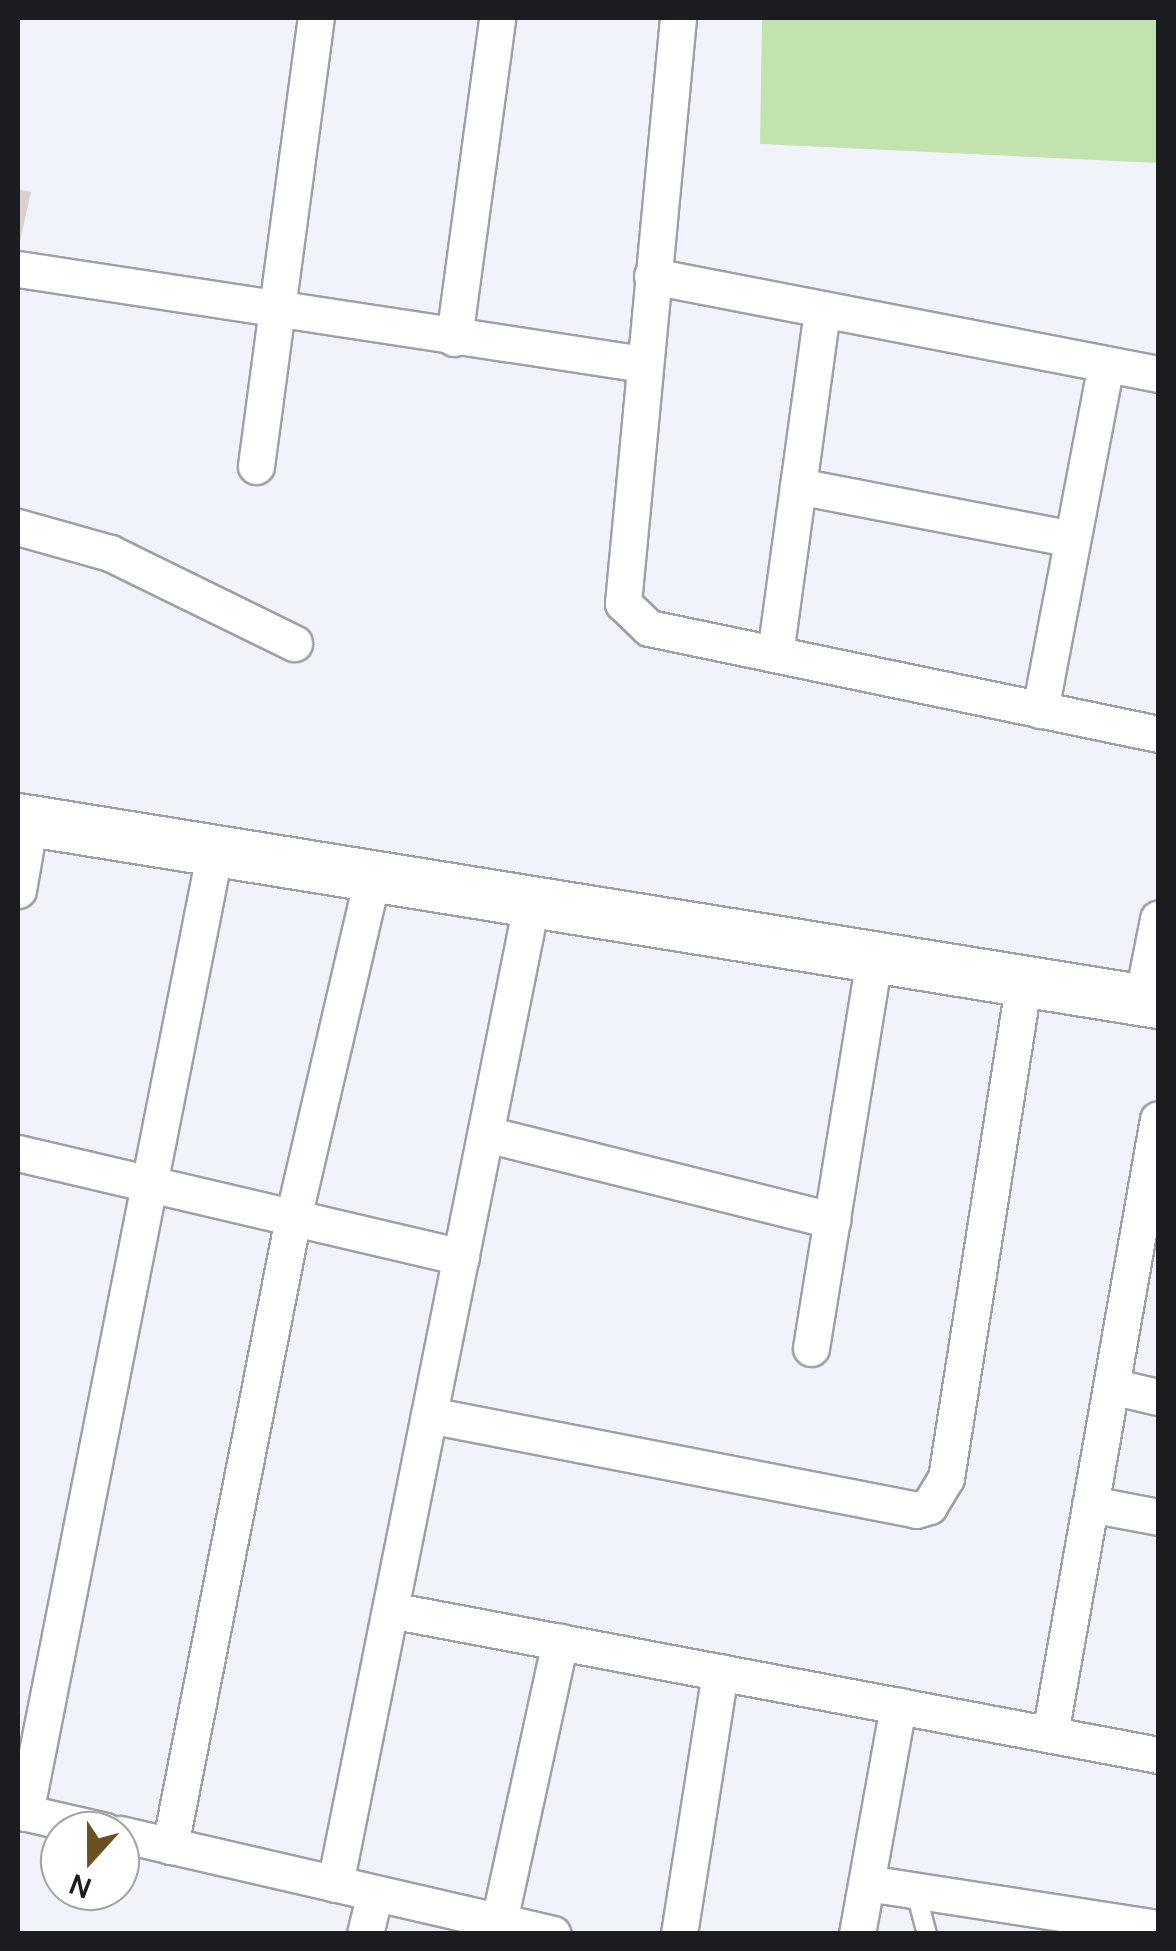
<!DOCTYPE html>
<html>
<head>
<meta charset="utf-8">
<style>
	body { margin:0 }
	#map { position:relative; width:1176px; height:1951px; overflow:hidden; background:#f1f3fb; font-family:Manrope,sans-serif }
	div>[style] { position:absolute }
	.green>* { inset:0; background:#c2e3ae }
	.building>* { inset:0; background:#dbd2cf }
	.roads { filter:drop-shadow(2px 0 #9ea0a7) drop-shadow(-2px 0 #9ea0a7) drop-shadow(0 2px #9ea0a7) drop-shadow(0 -2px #9ea0a7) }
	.lane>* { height:18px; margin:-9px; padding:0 9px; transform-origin:9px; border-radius:9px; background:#fff }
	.street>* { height:35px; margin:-17.5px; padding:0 17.5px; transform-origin:17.5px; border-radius:17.5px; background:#fff }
	.secondary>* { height:50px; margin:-25px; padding:0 25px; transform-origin:25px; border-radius:25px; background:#fff }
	span { translate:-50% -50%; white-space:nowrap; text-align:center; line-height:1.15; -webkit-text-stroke:10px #fff; paint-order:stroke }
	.frame { position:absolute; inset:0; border:20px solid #1b1c1f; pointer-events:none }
	.north { position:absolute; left:40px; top:1811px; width:100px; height:100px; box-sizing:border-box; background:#fff; border:2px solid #a4a4a5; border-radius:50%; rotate:201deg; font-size:28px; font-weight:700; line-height:40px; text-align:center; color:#1b1c1f }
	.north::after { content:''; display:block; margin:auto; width:35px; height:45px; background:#6b5022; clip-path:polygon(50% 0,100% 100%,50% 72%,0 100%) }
</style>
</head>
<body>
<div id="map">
	<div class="green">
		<div style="clip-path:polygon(762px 18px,1158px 18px,1158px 163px,760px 144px)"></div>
	</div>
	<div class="building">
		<div style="clip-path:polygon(18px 189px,31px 192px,19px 246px,18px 246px)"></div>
	</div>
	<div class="roads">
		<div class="lane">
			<div style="left:916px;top:1893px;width:42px;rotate:75deg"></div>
		</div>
		<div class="street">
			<div style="left:678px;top:18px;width:588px;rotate:95.37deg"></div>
			<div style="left:623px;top:603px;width:36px;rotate:44deg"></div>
			<div style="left:649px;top:628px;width:520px;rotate:11.76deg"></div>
			<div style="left:18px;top:269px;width:632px;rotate:8.64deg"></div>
			<div style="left:652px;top:276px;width:515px;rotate:10.96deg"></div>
			<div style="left:454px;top:338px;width:323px;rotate:-82.3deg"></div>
			<div style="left:256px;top:466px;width:452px;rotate:-82.4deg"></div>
			<div style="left:798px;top:486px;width:279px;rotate:10.9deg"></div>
			<div style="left:18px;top:527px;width:96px;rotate:15.8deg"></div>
			<div style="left:110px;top:553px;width:205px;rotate:26.1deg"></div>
			<div style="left:775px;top:654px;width:348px;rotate:-82.2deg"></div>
			<div style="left:1040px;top:710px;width:352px;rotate:-79.2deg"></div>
			<div style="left:18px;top:890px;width:70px;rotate:-80.1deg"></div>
			<div style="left:1142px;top:1000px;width:83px;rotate:-78.8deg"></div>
			<div style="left:486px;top:1134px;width:357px;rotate:14deg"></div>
			<div style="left:18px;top:1153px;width:455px;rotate:13.2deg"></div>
			<div style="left:811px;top:1348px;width:398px;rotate:-80.8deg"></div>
			<div style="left:1111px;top:1386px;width:48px;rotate:13.2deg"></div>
			<div style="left:429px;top:1415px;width:496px;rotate:11deg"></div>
			<div style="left:916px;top:1510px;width:14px;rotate:-17deg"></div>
			<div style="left:929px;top:1506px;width:33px;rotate:-59deg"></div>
			<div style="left:946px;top:1478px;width:504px;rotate:-81.1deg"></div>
			<div style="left:1090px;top:1504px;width:69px;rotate:10.8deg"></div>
			<div style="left:390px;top:1610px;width:782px;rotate:10.69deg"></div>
			<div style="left:1050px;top:1734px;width:624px;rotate:-80.04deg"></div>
			<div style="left:18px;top:1811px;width:89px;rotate:12.9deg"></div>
			<div style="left:25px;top:1813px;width:982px;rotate:-78.84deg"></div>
			<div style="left:120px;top:1834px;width:444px;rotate:13deg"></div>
			<div style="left:170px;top:1846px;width:640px;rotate:-78.92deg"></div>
			<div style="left:293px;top:1218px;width:352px;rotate:-76.9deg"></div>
			<div style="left:867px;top:1883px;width:294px;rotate:8.8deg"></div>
			<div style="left:335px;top:1884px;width:1004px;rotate:-78.68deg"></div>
			<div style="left:499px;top:1921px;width:286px;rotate:-77.7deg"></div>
			<div style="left:365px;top:1934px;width:42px;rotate:-76.3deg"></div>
			<div style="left:679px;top:1934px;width:265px;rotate:-81.1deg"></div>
			<div style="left:857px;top:1934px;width:232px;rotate:-79.8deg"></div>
		</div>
		<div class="secondary">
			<div style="left:18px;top:819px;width:1155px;rotate:9.17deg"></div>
		</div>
	</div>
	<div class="frame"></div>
	<div class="north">N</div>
</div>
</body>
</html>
